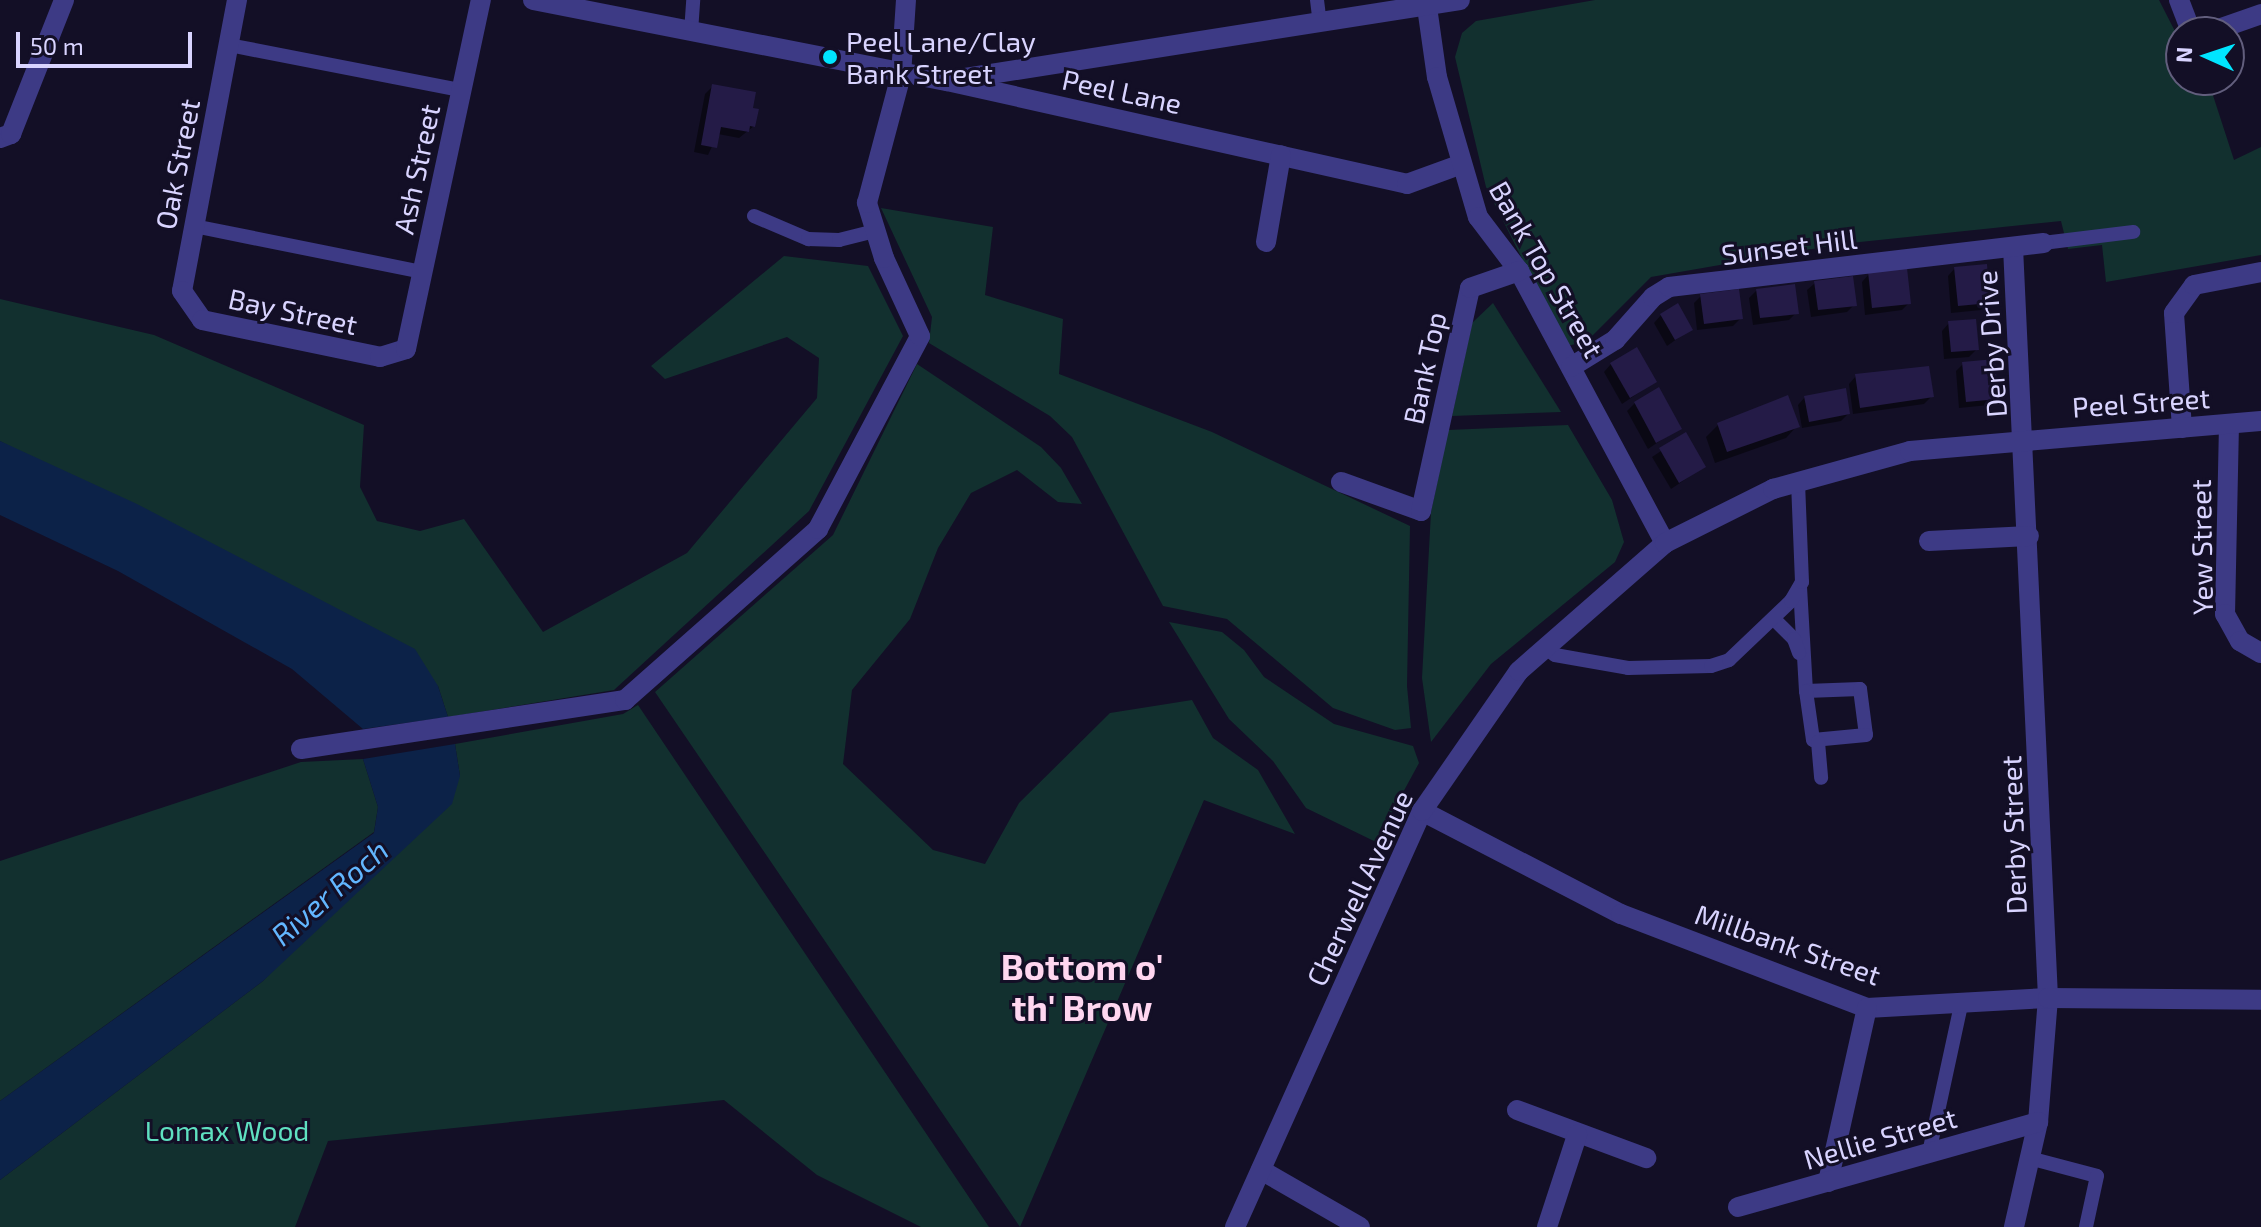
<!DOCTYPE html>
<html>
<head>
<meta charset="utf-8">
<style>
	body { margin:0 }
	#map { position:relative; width:2261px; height:1227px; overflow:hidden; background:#130f26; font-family:"Exo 2",sans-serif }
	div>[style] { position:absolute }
	.green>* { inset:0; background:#12302f }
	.water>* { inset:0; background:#0c2248 }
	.shadow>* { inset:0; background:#0007 }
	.building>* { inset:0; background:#241b47 }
	.lane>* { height:14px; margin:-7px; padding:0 7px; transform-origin:7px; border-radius:7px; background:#3d3a85 }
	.street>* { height:20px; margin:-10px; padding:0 10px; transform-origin:10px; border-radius:10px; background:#3d3a85 }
	.dots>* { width:22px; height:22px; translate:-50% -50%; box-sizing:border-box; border:4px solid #130f26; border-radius:50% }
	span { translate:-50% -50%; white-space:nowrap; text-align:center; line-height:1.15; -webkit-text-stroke:6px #130f26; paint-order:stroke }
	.poi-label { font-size:28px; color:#d9d4ff }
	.left { translate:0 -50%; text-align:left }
	.street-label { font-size:28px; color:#d9d4ff }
	.park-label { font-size:28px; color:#5fe0c0 }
	.water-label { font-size:30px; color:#62b6ff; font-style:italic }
	.district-label { font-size:36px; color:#ffd6f0; font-weight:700 }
	.north { position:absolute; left:2165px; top:16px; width:80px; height:80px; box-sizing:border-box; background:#130f26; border:2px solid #625e7d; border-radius:50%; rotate:273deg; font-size:22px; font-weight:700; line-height:32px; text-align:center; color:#d9d4ff }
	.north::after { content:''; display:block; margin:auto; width:28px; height:36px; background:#00e5ff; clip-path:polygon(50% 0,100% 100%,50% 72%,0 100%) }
	.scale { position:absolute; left:16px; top:32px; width:176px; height:36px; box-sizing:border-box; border:4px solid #d9d4ff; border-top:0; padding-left:10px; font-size:24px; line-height:28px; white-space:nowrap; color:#d9d4ff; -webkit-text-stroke:6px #130f26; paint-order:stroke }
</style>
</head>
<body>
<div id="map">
	<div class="green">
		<div style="clip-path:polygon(1595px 0,2159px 0,2181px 43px,2181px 80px,2208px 80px,2234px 160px,2261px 147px,2261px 255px,2106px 282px,2102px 245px,2068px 249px,2061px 221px,1841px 244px,1651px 277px,1586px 342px,1566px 346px,1486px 187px,1455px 57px,1462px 33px,1476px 21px)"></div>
		<div style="clip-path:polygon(881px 208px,993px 227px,985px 295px,1063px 319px,1059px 374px,1212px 432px,1410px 526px,1407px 686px,1411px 728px,1395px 730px,1333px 708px,1227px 619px,1163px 606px,1072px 437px,1050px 416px,929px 343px,932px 317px)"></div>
		<div style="clip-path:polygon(784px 256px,868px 266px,903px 336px,809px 511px,614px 690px,448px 717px,438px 686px,0 441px,0 299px,154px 335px,364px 425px,360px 487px,377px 521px,420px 531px,464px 519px,543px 632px,687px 553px,817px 398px,819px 358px,787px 337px,665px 379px,651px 366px)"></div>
		<div style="clip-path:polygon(1493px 303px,1561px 412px,1452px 416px,1472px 323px)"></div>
		<div style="clip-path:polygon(917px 364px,1041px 447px,1061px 468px,1082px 504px,1058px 502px,1017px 470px,971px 493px,938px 548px,910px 619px,852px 690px,843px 764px,933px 850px,985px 864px,1019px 803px,1110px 713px,1192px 700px,1213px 738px,1258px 770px,1295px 834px,1204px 800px,1020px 1227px,655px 692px,833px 535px)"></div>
		<div style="clip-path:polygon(1568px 425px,1612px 500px,1624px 542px,1615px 562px,1491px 664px,1431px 742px,1422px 678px,1431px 512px,1448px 430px)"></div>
		<div style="clip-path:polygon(1169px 622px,1222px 632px,1244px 650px,1264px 677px,1334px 724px,1413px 746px,1419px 763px,1376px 842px,1306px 808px,1273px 761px,1229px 719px)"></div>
		<div style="clip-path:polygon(638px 705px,989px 1227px,921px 1227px,817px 1175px,724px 1100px,328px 1141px,295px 1227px,0 1227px,0 1180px,263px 981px,460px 776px,455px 744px,623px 714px)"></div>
		<div style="clip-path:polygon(363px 759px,378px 807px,374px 832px,0 1101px,0 861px,301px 762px)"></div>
	</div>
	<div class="water">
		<div style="clip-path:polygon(0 441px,137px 504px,415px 649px,438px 686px,448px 717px,363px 729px,292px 669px,118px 571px,0 515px)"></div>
		<div style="clip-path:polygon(455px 744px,460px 776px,452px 804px,263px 981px,0 1180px,0 1101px,374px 833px,378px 807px,363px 759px)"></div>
	</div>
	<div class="shadow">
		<div style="clip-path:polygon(713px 86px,754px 126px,739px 138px,718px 134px,708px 155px,694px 152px,705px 94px)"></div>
		<div style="clip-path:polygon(1955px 268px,1988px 303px,1981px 310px,1951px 313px,1948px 276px)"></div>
		<div style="clip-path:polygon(1869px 274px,1909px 303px,1902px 310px,1865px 315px,1862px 282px)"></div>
		<div style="clip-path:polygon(1815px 283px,1854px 305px,1847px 312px,1811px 317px,1807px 290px)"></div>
		<div style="clip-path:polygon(1757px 290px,1796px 313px,1789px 320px,1753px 325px,1749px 298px)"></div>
		<div style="clip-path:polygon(1701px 296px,1741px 318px,1733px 326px,1697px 330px,1694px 303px)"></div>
		<div style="clip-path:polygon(1661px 315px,1691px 329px,1667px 346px,1654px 323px)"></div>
		<div style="clip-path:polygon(1949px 323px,1977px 349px,1969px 357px,1944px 359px,1942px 331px)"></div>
		<div style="clip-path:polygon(1611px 364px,1655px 382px,1622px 404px,1604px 372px)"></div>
		<div style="clip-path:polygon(1963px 364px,1996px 398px,1989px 405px,1959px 408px,1956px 371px)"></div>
		<div style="clip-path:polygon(1856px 376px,1932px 396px,1924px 404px,1853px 414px,1849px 384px)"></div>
		<div style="clip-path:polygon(1805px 397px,1848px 414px,1841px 421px,1802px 428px,1798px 405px)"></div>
		<div style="clip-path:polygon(1635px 403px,1679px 428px,1648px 449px,1627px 411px)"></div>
		<div style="clip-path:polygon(1718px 425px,1797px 426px,1786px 438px,1715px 463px,1706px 437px)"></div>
		<div style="clip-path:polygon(1685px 435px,1704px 467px,1671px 489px,1652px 457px)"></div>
	</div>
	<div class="building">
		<div style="clip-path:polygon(712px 84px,756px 92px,753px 108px,759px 109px,755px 127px,750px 126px,749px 132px,721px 127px,717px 148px,701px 145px)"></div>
		<div style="clip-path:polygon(1987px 264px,1990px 303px,1958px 306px,1954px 267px)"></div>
		<div style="clip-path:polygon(1907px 268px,1911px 304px,1872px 308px,1868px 272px)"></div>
		<div style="clip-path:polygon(1853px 276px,1857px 306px,1818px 310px,1814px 281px)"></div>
		<div style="clip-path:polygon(1795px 284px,1799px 314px,1760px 318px,1756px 289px)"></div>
		<div style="clip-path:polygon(1739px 289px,1743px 319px,1704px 324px,1700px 294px)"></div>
		<div style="clip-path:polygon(1678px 303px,1693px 330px,1675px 340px,1660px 314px)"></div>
		<div style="clip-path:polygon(1976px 319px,1979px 350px,1951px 352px,1948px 321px)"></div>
		<div style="clip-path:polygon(1637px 347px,1657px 382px,1630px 398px,1610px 363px)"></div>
		<div style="clip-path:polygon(1995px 359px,1998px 399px,1966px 402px,1962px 362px)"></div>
		<div style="clip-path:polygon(1929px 366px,1934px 397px,1860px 408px,1855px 374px)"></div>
		<div style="clip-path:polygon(1659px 387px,1682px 429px,1656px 443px,1634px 402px)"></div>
		<div style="clip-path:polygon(1846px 388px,1850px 414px,1809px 422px,1804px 396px)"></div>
		<div style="clip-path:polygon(1788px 395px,1800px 427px,1727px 452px,1717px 423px)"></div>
		<div style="clip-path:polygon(1686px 432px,1706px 467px,1679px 483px,1659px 448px)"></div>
	</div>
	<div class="lane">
		<div style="left:1317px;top:0;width:24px;rotate:83deg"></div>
		<div style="left:691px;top:32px;width:32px;rotate:-86deg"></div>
		<div style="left:229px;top:45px;width:236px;rotate:11deg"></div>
		<div style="left:754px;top:216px;width:59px;rotate:23.1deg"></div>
		<div style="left:808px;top:239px;width:31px;rotate:2deg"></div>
		<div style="left:839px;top:240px;width:37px;rotate:-14deg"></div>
		<div style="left:194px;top:226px;width:234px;rotate:11.4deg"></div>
		<div style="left:2043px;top:243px;width:91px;rotate:-7deg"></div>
		<div style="left:1800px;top:587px;width:104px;rotate:86.7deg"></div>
		<div style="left:1806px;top:691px;width:54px;rotate:-2.1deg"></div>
		<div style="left:1860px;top:689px;width:46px;rotate:82.6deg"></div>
		<div style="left:1866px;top:735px;width:53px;rotate:174.6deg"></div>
		<div style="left:1813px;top:740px;width:49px;rotate:-98.1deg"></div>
		<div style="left:1774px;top:619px;width:28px;rotate:45deg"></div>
		<div style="left:1794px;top:639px;width:15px;rotate:70deg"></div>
		<div style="left:1545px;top:648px;width:12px;rotate:35deg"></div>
		<div style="left:1555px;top:655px;width:74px;rotate:10.1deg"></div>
		<div style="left:1628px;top:668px;width:83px;rotate:-1.4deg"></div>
		<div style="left:1711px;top:666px;width:19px;rotate:-18deg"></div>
		<div style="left:1729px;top:660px;width:86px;rotate:-43.6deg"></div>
		<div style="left:1791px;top:601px;width:22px;rotate:-60deg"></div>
		<div style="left:1802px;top:582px;width:100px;rotate:-92.3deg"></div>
		<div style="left:1818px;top:742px;width:36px;rotate:85deg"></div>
		<div style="left:1929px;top:1153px;width:151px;rotate:-77.8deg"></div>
		<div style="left:2029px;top:1158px;width:70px;rotate:14.8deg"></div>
		<div style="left:2097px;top:1176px;width:52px;rotate:102.2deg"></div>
	</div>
	<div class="street">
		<div style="left:237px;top:0;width:296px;rotate:100.7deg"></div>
		<div style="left:182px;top:291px;width:35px;rotate:55deg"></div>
		<div style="left:202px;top:320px;width:182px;rotate:11.7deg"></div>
		<div style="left:380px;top:357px;width:27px;rotate:-17deg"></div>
		<div style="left:406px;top:349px;width:357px;rotate:-77.9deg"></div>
		<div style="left:533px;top:0;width:422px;rotate:11.1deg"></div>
		<div style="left:947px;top:81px;width:471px;rotate:12.6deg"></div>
		<div style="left:1407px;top:184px;width:55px;rotate:-20.1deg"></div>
		<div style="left:1426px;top:0;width:78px;rotate:81.9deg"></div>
		<div style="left:1437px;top:77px;width:146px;rotate:73.7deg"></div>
		<div style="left:1478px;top:217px;width:68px;rotate:52.8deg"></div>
		<div style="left:1519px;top:271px;width:309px;rotate:61.8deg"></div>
		<div style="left:2179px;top:0;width:34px;rotate:69deg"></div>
		<div style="left:2210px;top:32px;width:54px;rotate:-19.4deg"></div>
		<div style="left:959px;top:79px;width:507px;rotate:-8.96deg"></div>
		<div style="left:0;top:138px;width:12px;rotate:-20deg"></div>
		<div style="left:11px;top:134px;width:144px;rotate:-68.4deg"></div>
		<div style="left:1266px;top:242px;width:88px;rotate:-80.2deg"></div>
		<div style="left:2013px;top:247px;width:752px;rotate:87.33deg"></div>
		<div style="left:2048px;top:998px;width:124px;rotate:94.6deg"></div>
		<div style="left:2038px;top:1122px;width:108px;rotate:102.9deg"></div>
		<div style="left:1571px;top:367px;width:52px;rotate:-31.5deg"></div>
		<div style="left:1615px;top:340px;width:57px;rotate:-48.5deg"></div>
		<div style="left:1653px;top:297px;width:19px;rotate:-32deg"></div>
		<div style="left:1669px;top:287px;width:377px;rotate:-6.7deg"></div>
		<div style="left:2229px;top:424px;width:190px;rotate:91.2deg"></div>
		<div style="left:2225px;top:614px;width:31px;rotate:61deg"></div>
		<div style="left:2240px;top:641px;width:24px;rotate:30deg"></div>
		<div style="left:2182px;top:428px;width:115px;rotate:-94deg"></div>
		<div style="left:2174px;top:313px;width:34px;rotate:-54deg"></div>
		<div style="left:2194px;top:285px;width:68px;rotate:-11deg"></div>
		<div style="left:1341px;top:482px;width:85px;rotate:19.9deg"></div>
		<div style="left:1421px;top:511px;width:228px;rotate:-77.6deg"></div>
		<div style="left:1470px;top:288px;width:52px;rotate:-19.1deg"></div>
		<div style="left:1929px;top:541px;width:100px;rotate:-2.9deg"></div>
		<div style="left:301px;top:749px;width:328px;rotate:-8.6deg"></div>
		<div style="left:625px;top:700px;width:258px;rotate:-41.5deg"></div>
		<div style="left:818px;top:529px;width:218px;rotate:-62.1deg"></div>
		<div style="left:920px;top:336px;width:86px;rotate:-114.8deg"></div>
		<div style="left:884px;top:258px;width:58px;rotate:-107.2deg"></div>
		<div style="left:867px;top:203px;width:132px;rotate:-75.1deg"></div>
		<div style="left:901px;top:75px;width:75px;rotate:-86.2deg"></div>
		<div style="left:1422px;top:811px;width:224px;rotate:27.4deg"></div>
		<div style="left:1621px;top:914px;width:263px;rotate:20.9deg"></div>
		<div style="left:1867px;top:1008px;width:181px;rotate:-3.2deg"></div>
		<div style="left:2048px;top:998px;width:212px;rotate:0.5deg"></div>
		<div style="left:1517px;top:1110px;width:138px;rotate:20.4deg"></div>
		<div style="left:1261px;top:1170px;width:114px;rotate:29.9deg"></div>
		<div style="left:1828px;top:1182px;width:178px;rotate:-77.4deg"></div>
		<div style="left:1738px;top:1207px;width:312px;rotate:-15.8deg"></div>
		<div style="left:1235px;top:1227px;width:456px;rotate:-65.8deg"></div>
		<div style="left:1422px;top:811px;width:170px;rotate:-55.3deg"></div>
		<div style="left:1519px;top:671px;width:194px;rotate:-41.2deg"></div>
		<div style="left:1665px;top:543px;width:121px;rotate:-26.6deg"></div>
		<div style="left:1773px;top:489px;width:142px;rotate:-15.5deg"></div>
		<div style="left:1910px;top:451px;width:352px;rotate:-4.9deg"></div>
		<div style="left:1547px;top:1227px;width:97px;rotate:-71.9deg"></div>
	</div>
	<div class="dots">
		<div style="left:830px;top:57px;background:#00e5ff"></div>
	</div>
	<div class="poi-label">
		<span class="left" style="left:846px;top:57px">Peel Lane/Clay<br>Bank Street</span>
	</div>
	<div class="street-label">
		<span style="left:1122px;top:91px;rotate:12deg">Peel Lane</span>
		<span style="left:177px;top:164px;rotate:-79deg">Oak Street</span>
		<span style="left:416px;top:169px;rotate:-78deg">Ash Street</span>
		<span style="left:1789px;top:246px;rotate:-7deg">Sunset Hill</span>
		<span style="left:1547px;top:269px;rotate:60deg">Bank Top Street</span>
		<span style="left:293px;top:311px;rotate:12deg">Bay Street</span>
		<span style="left:1991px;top:344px;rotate:-94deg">Derby Drive</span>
		<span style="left:1424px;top:368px;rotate:-78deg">Bank Top</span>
		<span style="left:2141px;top:402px;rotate:-4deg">Peel Street</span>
		<span style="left:2201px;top:547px;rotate:-91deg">Yew Street</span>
		<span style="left:2013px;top:835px;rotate:-92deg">Derby Street</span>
		<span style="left:1359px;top:888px;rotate:-65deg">Cherwell Avenue</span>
		<span style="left:1788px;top:944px;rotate:19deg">Millbank Street</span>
		<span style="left:1880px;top:1138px;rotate:-16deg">Nellie Street</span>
	</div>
	<div class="park-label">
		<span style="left:227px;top:1130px">Lomax Wood</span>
	</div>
	<div class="water-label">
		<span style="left:329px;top:892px;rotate:-41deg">River Roch</span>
	</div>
	<div class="district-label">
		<span style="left:1082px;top:986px">Bottom o'<br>th' Brow</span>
	</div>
	<div class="north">N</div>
	<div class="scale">50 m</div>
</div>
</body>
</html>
